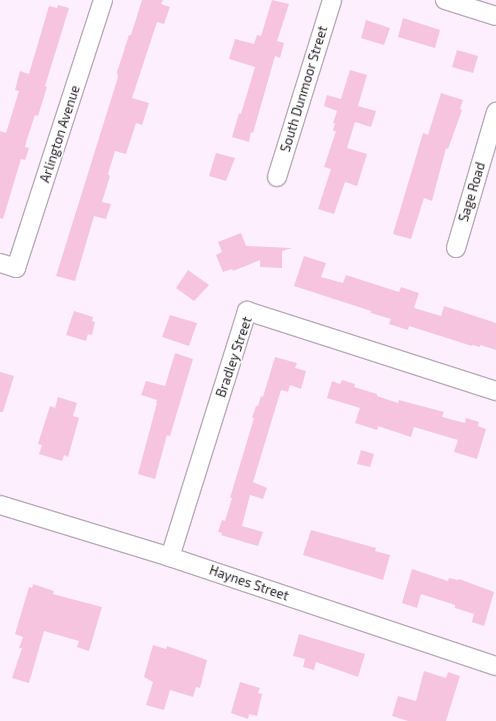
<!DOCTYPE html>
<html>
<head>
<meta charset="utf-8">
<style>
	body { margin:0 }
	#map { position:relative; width:496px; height:721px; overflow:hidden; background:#feefff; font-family:"Exo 2",sans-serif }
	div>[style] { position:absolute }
	.building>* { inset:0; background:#f6c4de }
	.roads { filter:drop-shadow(1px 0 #b8aab8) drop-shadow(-1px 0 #b8aab8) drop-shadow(0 1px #b8aab8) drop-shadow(0 -1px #b8aab8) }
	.minor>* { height:18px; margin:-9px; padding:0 9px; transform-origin:9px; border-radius:9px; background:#fff }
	span { translate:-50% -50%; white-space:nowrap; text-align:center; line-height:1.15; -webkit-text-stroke:3.5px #fff; paint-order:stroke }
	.street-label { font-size:13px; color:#262026 }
</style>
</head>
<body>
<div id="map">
	<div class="building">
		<div style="clip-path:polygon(142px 0,163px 0,161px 4px,170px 7px,164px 24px,157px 22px,132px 98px,149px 103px,142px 125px,136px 123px,126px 154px,115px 151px,108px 174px,110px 176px,102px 202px,111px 204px,106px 219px,94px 216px,75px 281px,56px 276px,118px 77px,117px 72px,129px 35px,131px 35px)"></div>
		<div style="clip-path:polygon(272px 0,289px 4px,277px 41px,284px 43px,280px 58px,275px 56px,253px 133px,251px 132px,249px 142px,232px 137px,239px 113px,241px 114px,255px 67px,229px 59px,235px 39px,254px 44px,257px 35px,261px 36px)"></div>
		<div style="clip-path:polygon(58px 5px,69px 8px,45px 86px,47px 87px,38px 116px,35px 115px,27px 139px,25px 147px,29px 148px,25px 160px,21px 159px,3px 219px,0 218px,0 131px,6px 133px,19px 91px,15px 90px,20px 71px,29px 74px,49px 6px,57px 8px)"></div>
		<div style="clip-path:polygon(403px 18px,440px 30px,435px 48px,398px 37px)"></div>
		<div style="clip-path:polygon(366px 20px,390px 28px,384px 45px,361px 38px)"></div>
		<div style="clip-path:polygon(457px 50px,478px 56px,473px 73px,452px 67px)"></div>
		<div style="clip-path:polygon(350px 70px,367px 75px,358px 106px,376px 111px,371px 127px,355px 122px,347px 148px,367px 154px,357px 186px,345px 182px,334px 214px,318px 209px,331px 169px,324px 167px,336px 131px,333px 131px,335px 123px,333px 123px,337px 111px,324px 106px,327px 95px,341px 99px)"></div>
		<div style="clip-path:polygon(441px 93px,463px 100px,460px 109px,462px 110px,448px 149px,446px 148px,434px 193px,432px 201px,424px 198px,411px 239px,393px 234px,423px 133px,428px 135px)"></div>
		<div style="clip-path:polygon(216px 153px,235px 158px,226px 181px,209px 176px)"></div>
		<div style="clip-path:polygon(241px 233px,246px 246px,292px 248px,282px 251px,282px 268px,260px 267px,260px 260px,233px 271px,232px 269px,223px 272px,216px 255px,222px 252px,218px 242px)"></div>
		<div style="clip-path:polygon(304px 256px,326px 263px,321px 277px,343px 283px,346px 275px,399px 292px,401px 287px,419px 293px,414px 308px,441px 316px,444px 306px,496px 323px,496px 350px,480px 345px,480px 347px,472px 345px,472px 346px,409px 326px,408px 330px,389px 324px,391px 319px,371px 313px,371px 311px,294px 286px)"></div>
		<div style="clip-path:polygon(188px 270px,209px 285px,194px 301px,176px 288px)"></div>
		<div style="clip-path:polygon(74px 311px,93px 317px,92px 321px,95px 322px,92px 335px,88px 334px,86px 341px,66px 335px)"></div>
		<div style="clip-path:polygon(170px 315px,197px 323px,189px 346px,162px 337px)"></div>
		<div style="clip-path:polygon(175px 353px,193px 359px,170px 436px,167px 435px,155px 479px,138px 474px,157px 403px,156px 403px,157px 400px,141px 395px,146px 381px,165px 386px)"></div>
		<div style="clip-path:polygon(275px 357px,297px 363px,295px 368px,306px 371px,301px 389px,290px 385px,288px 392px,281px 390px,253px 482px,267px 488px,263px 499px,250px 495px,242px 526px,263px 532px,258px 546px,221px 535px,222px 533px,218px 532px,222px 520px,225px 521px,232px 498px,230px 498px,254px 418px,252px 418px,256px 406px,258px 406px,261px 396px,263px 397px)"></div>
		<div style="clip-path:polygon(0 372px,14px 376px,3px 412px,0 412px)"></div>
		<div style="clip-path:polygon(342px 380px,355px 384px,354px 387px,377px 394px,377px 396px,398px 403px,399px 400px,444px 412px,442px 417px,465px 423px,466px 418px,479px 422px,478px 426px,486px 429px,477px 459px,454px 452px,458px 440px,414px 427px,411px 437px,378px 426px,377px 430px,355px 423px,360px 408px,327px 398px,332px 381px,340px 384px)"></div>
		<div style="clip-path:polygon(58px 397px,77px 403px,73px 416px,79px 418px,68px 457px,64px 455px,62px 461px,39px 454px,42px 445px,38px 444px,50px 406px,55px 408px)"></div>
		<div style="clip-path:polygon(361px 450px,374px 454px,370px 467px,357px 464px)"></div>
		<div style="clip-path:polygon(311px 530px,376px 548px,375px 551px,390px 555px,383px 580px,303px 555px)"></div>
		<div style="clip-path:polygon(412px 569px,448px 581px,449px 578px,458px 580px,459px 579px,494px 592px,484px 626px,472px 622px,474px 614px,455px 608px,455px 605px,421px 594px,417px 608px,402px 603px)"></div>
		<div style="clip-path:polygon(33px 584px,54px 591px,53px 594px,102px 607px,89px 651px,77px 647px,79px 641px,44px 631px,29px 683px,12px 678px,22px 648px,19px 648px,23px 637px,15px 634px,29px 587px,32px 588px)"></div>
		<div style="clip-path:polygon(299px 634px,365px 654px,358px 677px,316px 662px,314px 670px,303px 667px,305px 659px,293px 656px)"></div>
		<div style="clip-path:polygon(153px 645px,166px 649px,167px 646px,207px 660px,200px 688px,196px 687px,193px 697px,170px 690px,164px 710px,146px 705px,153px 682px,144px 677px)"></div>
		<div style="clip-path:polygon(424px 671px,446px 678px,448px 672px,460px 676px,446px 721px,408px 721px,392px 716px,398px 696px,416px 701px)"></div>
		<div style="clip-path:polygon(240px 682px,260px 688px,258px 693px,262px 694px,257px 716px,249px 714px,248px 719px,231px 713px)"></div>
	</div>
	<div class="roads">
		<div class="minor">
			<div style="left:445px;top:0;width:53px;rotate:17.4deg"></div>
			<div style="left:277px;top:177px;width:185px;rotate:-72.7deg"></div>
			<div style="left:456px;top:248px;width:142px;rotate:-73.6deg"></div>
			<div style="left:0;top:263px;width:17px;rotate:17deg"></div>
			<div style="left:16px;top:268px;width:282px;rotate:-72deg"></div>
			<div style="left:0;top:505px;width:178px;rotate:17deg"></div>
			<div style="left:170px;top:557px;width:344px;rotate:18.5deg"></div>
			<div style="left:170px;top:557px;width:258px;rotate:-72.6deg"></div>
			<div style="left:247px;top:311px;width:262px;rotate:17.8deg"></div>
		</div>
	</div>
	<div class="street-label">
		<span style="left:304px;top:89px;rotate:-73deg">South Dunmoor Street</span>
		<span style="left:60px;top:134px;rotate:-72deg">Arlington Avenue</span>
		<span style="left:472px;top:192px;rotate:-73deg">Sage Road</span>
		<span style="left:234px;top:357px;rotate:-71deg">Bradley Street</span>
		<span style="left:249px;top:583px;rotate:19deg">Haynes Street</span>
	</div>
</div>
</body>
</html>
